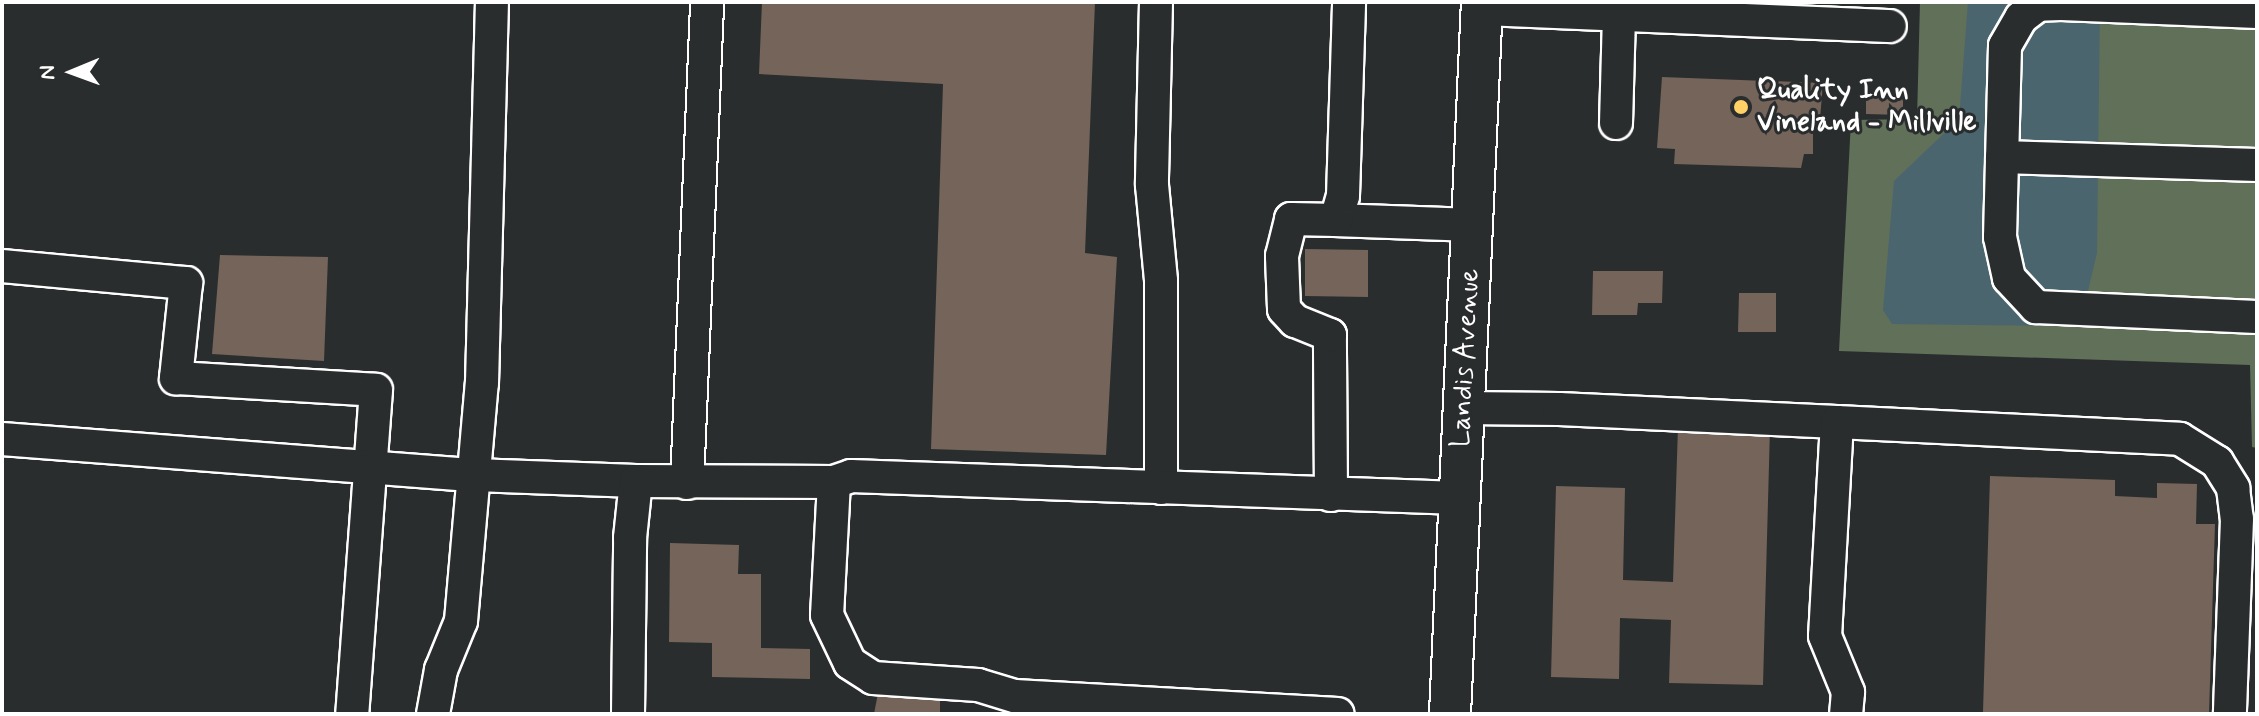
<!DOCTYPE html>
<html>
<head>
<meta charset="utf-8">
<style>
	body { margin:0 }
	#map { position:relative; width:2259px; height:716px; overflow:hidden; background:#2a2d2e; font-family:Mynerve,sans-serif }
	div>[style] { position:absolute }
	.green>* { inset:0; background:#607059 }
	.water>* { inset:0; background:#4a656e }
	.building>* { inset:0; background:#74645a }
	.roads { filter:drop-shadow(2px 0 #fff) drop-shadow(-2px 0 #fff) drop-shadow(0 2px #fff) drop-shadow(0 -2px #fff) }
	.minor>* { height:32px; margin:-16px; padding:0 16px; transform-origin:16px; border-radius:16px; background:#2a2d2e }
	.major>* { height:40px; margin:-20px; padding:0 20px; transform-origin:20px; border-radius:20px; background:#2a2d2e }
	.dots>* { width:22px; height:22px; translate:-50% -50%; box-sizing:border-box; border:4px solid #2a2d2e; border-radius:50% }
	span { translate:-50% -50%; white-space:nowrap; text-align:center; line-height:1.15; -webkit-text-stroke:6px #2a2d2e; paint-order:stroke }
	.poi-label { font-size:28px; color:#fff; font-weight:700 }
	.left { translate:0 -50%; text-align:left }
	.street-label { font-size:28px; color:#fff }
	.frame { position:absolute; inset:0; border:4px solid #fff; pointer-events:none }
	.north { position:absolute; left:32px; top:32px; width:80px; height:80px; -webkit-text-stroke:6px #2a2d2e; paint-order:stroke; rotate:269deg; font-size:22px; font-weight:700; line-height:32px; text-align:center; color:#fff }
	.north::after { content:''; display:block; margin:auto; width:28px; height:36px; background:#fff; clip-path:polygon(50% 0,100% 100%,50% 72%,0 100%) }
</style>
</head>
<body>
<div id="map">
	<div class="green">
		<div style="clip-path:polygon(1920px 2px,2257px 2px,2257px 448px,2252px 447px,2250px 365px,1839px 351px,1851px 120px,1917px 119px)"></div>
	</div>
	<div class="water">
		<div style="clip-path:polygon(1968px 2px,2100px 2px,2097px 253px,2087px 295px,2045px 326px,1892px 324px,1883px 310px,1894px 181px,1959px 119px)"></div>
	</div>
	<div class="building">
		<div style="clip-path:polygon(762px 2px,1095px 2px,1085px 253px,1117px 257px,1106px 455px,931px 449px,943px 84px,759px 74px)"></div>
		<div style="clip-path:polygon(1662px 77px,1823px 83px,1819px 131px,1813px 132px,1813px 154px,1804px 154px,1801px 168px,1674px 164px,1675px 149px,1657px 148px)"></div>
		<div style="clip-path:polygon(1866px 92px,1903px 93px,1903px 115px,1866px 114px)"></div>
		<div style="clip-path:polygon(1305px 249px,1368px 250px,1368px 297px,1305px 296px)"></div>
		<div style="clip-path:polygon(220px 255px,328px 257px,324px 361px,212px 354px)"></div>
		<div style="clip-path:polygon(1593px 271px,1663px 271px,1662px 303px,1638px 303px,1637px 315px,1592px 315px)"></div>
		<div style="clip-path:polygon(1739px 293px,1776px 293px,1776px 332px,1738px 332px)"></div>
		<div style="clip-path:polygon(1678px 426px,1770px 428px,1763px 685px,1669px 683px,1671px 620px,1620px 618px,1619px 679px,1551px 677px,1556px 486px,1625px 488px,1623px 580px,1673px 582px)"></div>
		<div style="clip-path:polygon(1990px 476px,2115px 480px,2115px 496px,2157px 498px,2157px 483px,2197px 484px,2196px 524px,2215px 524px,2209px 714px,1983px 712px)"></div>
		<div style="clip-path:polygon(670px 543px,739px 545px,738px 574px,761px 574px,761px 648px,810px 649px,810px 679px,712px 677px,712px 643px,669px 642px)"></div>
		<div style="clip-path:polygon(878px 693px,940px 696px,940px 714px,874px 714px)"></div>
	</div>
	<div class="roads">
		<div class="minor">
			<div style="left:1156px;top:2px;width:183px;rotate:91.3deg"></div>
			<div style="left:1152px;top:185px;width:96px;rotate:84.6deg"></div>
			<div style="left:1161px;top:281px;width:207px;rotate:90deg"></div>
			<div style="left:1482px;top:9px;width:408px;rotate:2.4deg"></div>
			<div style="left:2257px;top:12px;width:196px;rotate:-177.7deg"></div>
			<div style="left:2061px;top:4px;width:23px;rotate:178deg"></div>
			<div style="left:2038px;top:5px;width:21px;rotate:143deg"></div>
			<div style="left:2021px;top:18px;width:32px;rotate:120deg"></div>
			<div style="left:2005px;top:46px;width:191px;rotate:91.5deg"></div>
			<div style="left:2000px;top:237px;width:42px;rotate:77.6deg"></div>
			<div style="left:2009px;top:278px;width:40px;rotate:47deg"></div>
			<div style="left:2036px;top:307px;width:221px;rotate:2.6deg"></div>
			<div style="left:1616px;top:123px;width:108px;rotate:-88.4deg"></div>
			<div style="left:2002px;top:157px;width:255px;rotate:1.8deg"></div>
			<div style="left:1336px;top:220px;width:136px;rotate:2.1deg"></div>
			<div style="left:2px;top:266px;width:185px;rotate:5.3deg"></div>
			<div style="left:186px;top:283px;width:96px;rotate:96deg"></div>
			<div style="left:176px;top:378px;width:200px;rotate:3.4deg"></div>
			<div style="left:376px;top:390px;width:325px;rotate:94.2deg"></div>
			<div style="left:1464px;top:408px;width:95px;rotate:0.6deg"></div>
			<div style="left:1559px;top:409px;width:278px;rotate:2.7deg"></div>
			<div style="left:1837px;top:422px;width:214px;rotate:93.2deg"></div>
			<div style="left:1825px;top:636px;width:61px;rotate:67.7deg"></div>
			<div style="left:1848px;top:692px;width:22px;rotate:95deg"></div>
			<div style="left:1837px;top:422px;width:343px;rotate:2.8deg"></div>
			<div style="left:2180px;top:439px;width:44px;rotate:31.9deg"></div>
			<div style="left:2217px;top:462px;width:31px;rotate:58deg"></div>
			<div style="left:2233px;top:488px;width:31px;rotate:83deg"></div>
			<div style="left:2237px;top:519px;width:195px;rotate:92.1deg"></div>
			<div style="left:2px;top:439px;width:473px;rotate:4.4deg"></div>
			<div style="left:474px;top:475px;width:162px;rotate:2.1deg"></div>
			<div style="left:834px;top:482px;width:133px;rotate:93deg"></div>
			<div style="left:827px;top:615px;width:53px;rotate:64.4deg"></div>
			<div style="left:850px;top:663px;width:27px;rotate:33deg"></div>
			<div style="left:873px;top:678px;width:105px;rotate:3.8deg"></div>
			<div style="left:978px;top:685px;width:39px;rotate:17deg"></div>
			<div style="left:1015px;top:696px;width:323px;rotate:3.2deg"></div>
			<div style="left:687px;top:483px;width:481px;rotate:-87.6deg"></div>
			<div style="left:1331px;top:495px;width:160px;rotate:-90.4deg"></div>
			<div style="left:1330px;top:335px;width:38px;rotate:-158deg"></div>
			<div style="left:1295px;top:321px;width:16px;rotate:-133deg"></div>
			<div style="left:1284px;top:309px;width:53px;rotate:-92.2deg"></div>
			<div style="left:1282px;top:256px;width:38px;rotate:-76deg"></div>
			<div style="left:1291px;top:219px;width:45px;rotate:1.3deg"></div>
			<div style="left:1336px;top:220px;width:25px;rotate:-74deg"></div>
			<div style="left:1343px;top:196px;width:194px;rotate:-88.2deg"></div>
			<div style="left:433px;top:714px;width:45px;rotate:-79.7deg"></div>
			<div style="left:441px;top:670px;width:53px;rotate:-67.8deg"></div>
			<div style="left:461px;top:621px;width:239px;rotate:-85deg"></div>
			<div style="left:482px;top:383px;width:381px;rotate:-88.5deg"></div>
			<div style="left:628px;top:714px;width:176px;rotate:-89.3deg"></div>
			<div style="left:630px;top:538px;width:57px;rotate:-84deg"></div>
			<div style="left:636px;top:481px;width:198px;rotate:0.3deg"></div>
			<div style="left:834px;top:482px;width:18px;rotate:-19deg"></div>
			<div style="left:851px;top:476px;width:608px;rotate:2.07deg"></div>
		</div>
		<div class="major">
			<div style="left:1450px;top:714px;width:713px;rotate:-87.43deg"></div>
		</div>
	</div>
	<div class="dots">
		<div style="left:1741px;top:107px;background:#ffd166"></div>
	</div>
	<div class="poi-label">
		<span class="left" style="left:1757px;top:107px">Quality Inn<br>Vineland - Millville</span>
	</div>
	<div class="street-label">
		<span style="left:1466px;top:358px;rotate:-87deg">Landis Avenue</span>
	</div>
	<div class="frame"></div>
	<div class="north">N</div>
</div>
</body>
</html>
